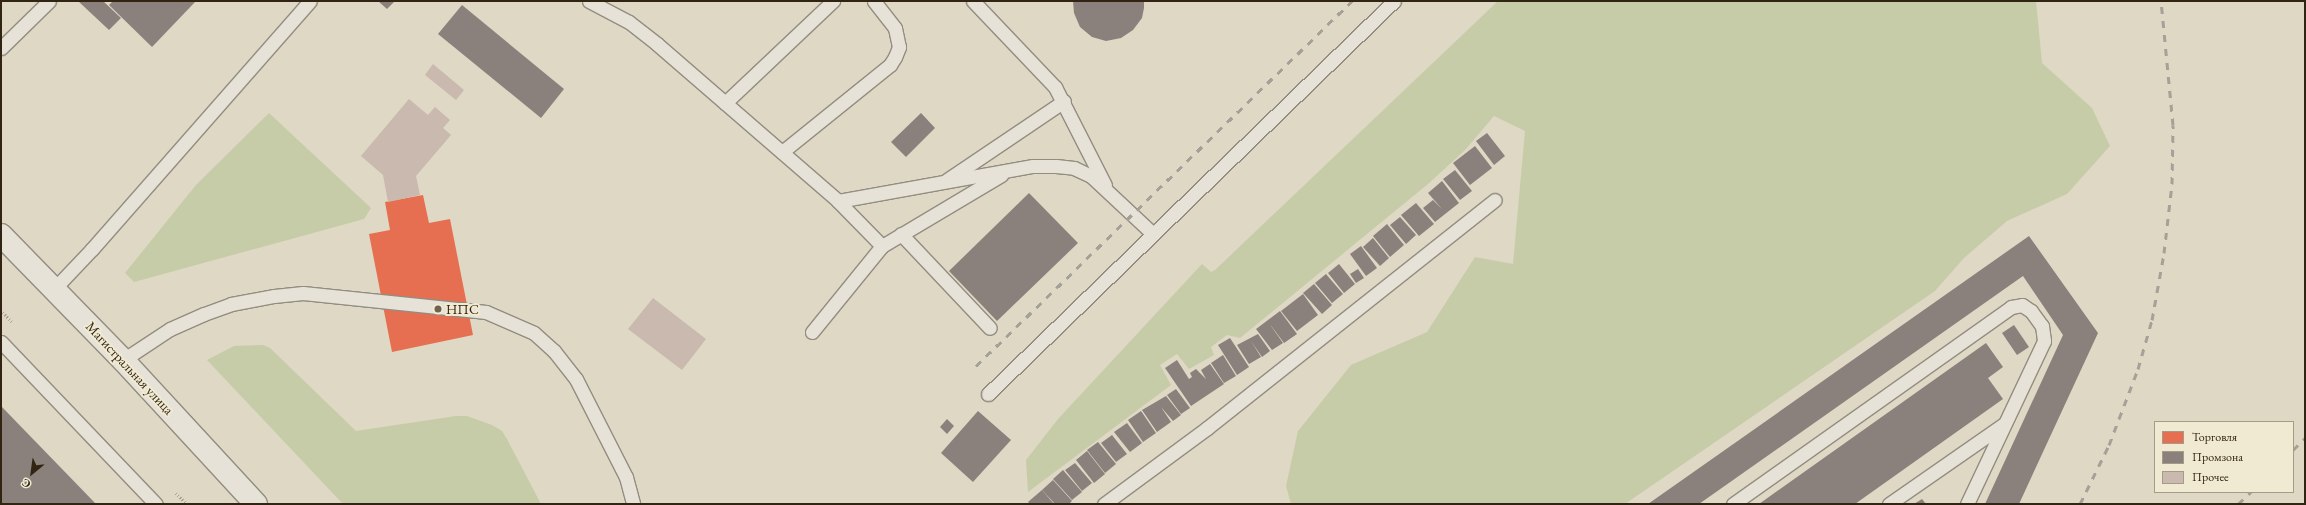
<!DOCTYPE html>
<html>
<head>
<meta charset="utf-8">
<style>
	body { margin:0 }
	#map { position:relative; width:2306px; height:505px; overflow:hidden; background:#ded8c4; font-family:"EB Garamond",serif }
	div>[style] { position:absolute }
	.green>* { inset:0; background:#c7cca8 }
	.shops>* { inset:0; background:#e76f51 }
	.industry>* { inset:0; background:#8a817c }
	.building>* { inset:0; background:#c9b9ae }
	.path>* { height:2.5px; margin-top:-1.25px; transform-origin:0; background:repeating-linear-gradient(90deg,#a5a198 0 1px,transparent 0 3px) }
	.roads { filter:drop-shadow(1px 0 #928d80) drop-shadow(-1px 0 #928d80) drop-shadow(0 1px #928d80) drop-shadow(0 -1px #928d80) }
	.lane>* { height:13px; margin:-6.5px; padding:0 6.5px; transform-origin:6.5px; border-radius:6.5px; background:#e6e2d8 }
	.secondary>* { height:22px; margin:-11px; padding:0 11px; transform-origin:11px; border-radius:11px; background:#e6e2d8 }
	.rail>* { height:3px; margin-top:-1.5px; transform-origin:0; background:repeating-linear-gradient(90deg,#a5a198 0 7px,transparent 0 14px) }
	.dots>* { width:11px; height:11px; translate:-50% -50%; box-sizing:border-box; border:2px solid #f1ead2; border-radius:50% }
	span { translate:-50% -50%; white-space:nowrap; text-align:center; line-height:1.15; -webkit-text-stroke:4px #f1ead2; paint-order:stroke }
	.poi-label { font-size:14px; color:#322413 }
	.left { translate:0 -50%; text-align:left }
	.street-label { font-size:14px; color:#322413 }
	.frame { position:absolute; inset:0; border:2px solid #322413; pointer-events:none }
	.legend { position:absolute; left:2154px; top:421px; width:140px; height:72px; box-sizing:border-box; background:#f1ead2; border:1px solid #a59b86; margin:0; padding:5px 7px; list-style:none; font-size:12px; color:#322413 }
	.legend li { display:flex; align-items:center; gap:8px; height:20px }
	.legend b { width:20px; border:1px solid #a59b86 }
	.north { position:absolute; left:12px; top:453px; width:40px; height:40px; -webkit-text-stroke:3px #f1ead2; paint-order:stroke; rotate:209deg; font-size:11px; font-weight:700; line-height:16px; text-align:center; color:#322413 }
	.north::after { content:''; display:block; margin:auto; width:14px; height:18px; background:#322413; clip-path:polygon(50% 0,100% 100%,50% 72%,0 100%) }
</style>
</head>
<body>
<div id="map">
	<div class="green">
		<div style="clip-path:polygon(1498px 1px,2036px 1px,2042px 63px,2092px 108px,2110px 146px,2067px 194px,2007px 221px,1964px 258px,1935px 291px,1625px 504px,1291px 504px,1286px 486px,1298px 431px,1351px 365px,1427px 332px,1475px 257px,1513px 264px,1525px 131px,1494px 116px,1465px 150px,1428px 184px,1240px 338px,1227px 335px,1211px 347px,1214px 355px,1189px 369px,1177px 354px,1160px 365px,1171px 385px,1028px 492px,1026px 460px,1058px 419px,1202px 264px,1211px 272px,1215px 270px)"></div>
		<div style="clip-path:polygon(269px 113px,371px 208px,364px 219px,134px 282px,125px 273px,196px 185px)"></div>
		<div style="clip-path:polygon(263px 345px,270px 348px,356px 431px,456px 416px,467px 416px,492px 425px,502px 431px,507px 439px,541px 504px,343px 504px,207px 360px,234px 346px)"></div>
	</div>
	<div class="shops">
		<div style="clip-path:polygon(423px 195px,429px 223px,450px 219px,473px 335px,392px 352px,369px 234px,390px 230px,385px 202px)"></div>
	</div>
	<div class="industry">
		<div style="clip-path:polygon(78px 1px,103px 1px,121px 18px,109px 30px)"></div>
		<div style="clip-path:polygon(113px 1px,196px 1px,152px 47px,109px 5px)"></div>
		<div style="clip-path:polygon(378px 1px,395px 1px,387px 9px)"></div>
		<div style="clip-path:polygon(1073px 1px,1144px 1px,1144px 8px,1142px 18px,1133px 30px,1121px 38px,1106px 41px,1092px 37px,1080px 27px,1074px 13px)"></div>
		<div style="clip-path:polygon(462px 5px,564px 89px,541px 118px,438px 34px)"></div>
		<div style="clip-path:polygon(921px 113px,935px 128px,906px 157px,891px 142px)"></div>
		<div style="clip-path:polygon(1487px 133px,1505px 156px,1494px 165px,1476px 141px)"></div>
		<div style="clip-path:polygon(1475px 146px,1492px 168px,1470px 185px,1453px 163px)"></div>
		<div style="clip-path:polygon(1455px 170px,1472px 191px,1460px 200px,1443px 179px)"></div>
		<div style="clip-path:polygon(1442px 181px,1459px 203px,1435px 222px,1423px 208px,1433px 200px,1442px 209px,1428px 193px)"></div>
		<div style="clip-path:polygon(1029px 193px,1078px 243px,997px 321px,949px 271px)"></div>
		<div style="clip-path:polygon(1416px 203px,1434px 224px,1419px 236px,1401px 215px)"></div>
		<div style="clip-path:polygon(1400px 217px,1416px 235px,1406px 244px,1390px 225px)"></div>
		<div style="clip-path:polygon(1387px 224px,1404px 245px,1390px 257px,1373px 236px)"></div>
		<div style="clip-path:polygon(2029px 236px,2098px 333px,2019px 504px,1985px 504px,2063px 335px,2023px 276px,1699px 504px,1648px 504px)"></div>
		<div style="clip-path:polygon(1373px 238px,1389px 258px,1380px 266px,1363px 247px)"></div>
		<div style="clip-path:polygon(1361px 246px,1377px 268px,1366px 276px,1350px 254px)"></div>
		<div style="clip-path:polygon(1339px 264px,1355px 284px,1344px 293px,1328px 273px)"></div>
		<div style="clip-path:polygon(1358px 269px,1364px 278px,1356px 283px,1350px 274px)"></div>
		<div style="clip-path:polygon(1326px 274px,1343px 294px,1332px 303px,1315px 283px)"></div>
		<div style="clip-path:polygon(1314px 284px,1332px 305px,1322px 314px,1303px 293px)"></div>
		<div style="clip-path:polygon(1303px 294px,1318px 315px,1297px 331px,1281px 311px)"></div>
		<div style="clip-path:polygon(1280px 311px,1297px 334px,1284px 343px,1269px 323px,1283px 343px,1272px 350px,1256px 329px)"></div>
		<div style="clip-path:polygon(2014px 325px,2029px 347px,2017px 355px,2002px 333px)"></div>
		<div style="clip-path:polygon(1258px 334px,1270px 351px,1262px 357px,1251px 341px,1261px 357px,1249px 364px,1237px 345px)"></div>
		<div style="clip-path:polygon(1230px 338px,1249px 367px,1237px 375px,1218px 345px)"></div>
		<div style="clip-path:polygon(1986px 343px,2003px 367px,1988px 378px,2003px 399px,1855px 504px,1759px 504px)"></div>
		<div style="clip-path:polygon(1223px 355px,1236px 376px,1224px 383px,1211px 363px)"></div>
		<div style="clip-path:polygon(1177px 360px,1189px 379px,1192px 377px,1190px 373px,1196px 369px,1206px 379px,1201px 370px,1210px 364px,1224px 384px,1191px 406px,1165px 368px)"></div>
		<div style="clip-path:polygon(1176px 389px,1190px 408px,1181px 414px,1167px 395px)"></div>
		<div style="clip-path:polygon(1166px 396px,1181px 415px,1173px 421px,1161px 407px,1171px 422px,1157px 432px,1142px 410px)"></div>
		<div style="clip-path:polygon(1px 406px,96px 504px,1px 504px)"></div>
		<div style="clip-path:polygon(978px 411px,1011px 440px,973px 482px,941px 453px)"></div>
		<div style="clip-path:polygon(1141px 411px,1156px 433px,1143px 442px,1128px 420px)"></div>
		<div style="clip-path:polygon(947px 419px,954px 426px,947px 434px,940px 427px)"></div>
		<div style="clip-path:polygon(1127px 423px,1142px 443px,1130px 452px,1114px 432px)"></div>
		<div style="clip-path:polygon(1112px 435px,1127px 454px,1116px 462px,1101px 443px)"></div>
		<div style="clip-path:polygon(1098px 442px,1116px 464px,1105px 473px,1087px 450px)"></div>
		<div style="clip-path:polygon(1087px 451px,1105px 474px,1094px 483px,1076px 460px)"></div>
		<div style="clip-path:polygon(1075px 463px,1092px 483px,1082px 491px,1065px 470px)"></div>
		<div style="clip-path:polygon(1063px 470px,1082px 492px,1072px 500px,1053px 479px)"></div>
		<div style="clip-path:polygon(1053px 480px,1072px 501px,1069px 504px,1055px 504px,1042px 490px)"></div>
		<div style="clip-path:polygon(1042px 490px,1054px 504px,1030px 504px,1028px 502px)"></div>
		<div style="clip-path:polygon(1922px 499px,1926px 504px,1914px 504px)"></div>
	</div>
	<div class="building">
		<div style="clip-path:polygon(433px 64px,464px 90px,456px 100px,425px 75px)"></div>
		<div style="clip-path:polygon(409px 99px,428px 115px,435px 107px,450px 120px,443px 128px,451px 135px,416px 176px,420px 195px,388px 202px,383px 175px,361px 156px)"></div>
		<div style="clip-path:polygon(653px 298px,706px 339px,682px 370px,628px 329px)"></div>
	</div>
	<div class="path">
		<div style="left:1px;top:310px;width:16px;rotate:47deg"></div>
		<div style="left:176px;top:493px;width:16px;rotate:45deg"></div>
	</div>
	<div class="roads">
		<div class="lane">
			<div style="left:589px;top:1px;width:45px;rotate:27.7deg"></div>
			<div style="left:629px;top:22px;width:36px;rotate:38deg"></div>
			<div style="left:657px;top:44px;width:240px;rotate:40.9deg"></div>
			<div style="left:838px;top:201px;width:198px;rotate:-10.2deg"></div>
			<div style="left:1033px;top:166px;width:23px"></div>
			<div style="left:1056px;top:166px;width:18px;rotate:6deg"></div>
			<div style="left:1074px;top:168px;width:19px;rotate:25deg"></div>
			<div style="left:1091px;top:176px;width:85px;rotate:43.1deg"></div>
			<div style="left:973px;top:1px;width:119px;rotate:46.4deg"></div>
			<div style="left:1055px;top:87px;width:110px;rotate:63deg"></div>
			<div style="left:1px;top:48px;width:67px;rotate:-44.4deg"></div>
			<div style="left:725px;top:103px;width:149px;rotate:-43.4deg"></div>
			<div style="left:782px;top:152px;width:139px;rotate:-38.9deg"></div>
			<div style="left:890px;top:65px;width:9px;rotate:-58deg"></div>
			<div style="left:895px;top:57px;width:11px;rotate:-68deg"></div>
			<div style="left:899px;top:47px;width:19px;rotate:-102deg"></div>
			<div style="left:895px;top:28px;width:34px;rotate:-128deg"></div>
			<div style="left:947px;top:180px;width:141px;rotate:-34deg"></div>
			<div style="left:901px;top:234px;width:129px;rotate:46.6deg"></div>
			<div style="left:882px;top:246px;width:139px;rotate:-30.8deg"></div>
			<div style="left:54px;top:289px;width:55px;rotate:-46.5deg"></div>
			<div style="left:92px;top:249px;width:330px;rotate:-48.7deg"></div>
			<div style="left:812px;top:332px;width:111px;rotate:-50.9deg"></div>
			<div style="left:882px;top:246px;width:63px;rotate:-134.4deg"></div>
			<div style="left:1px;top:342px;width:224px;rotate:46.3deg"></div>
			<div style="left:123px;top:360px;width:56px;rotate:-33.4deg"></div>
			<div style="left:170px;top:329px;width:37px;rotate:-24deg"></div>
			<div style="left:204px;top:314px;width:29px;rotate:-20deg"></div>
			<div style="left:231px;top:304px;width:44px;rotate:-10.5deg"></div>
			<div style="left:274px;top:296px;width:29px;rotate:-6deg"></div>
			<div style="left:303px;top:293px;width:184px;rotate:5.9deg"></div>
			<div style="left:486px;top:312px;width:52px;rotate:23.6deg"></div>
			<div style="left:534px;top:333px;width:27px;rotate:42deg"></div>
			<div style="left:554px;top:351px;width:36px;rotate:52deg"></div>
			<div style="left:576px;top:379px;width:110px;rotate:63deg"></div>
			<div style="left:626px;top:477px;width:28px;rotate:75deg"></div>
			<div style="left:988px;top:394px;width:565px;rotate:-44.07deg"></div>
			<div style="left:1104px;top:504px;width:128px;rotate:-36.4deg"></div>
			<div style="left:1207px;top:428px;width:367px;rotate:-38.4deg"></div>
			<div style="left:1733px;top:504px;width:341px;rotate:-35.3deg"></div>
			<div style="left:2011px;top:307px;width:11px;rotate:-10deg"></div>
			<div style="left:2022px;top:305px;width:11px;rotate:34deg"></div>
			<div style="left:2031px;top:311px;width:19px;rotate:54deg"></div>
			<div style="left:2042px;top:326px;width:15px;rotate:82deg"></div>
			<div style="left:2044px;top:341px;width:180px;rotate:115.3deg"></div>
			<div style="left:1889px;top:504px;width:140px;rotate:-34.8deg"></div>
		</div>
		<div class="secondary">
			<div style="left:1px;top:235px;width:175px;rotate:45.7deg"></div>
			<div style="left:123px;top:360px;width:196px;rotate:47.3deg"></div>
		</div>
	</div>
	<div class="rail">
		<div style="left:976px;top:366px;width:524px;rotate:-44.15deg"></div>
		<div style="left:2293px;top:450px;width:17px;rotate:-45deg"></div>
		<div style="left:2080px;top:504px;width:66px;rotate:-63.8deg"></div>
		<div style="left:2109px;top:445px;width:81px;rotate:-69.1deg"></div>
		<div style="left:2138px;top:369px;width:51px;rotate:-74.1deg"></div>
		<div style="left:2152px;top:320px;width:68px;rotate:-79.8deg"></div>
		<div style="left:2164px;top:253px;width:69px;rotate:-83.4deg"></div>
		<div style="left:2172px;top:184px;width:59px;rotate:-89deg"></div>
		<div style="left:2173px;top:125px;width:125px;rotate:-95.5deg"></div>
		<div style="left:2238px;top:504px;width:18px;rotate:-43deg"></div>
	</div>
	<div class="dots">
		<div style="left:438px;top:309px;background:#6e6351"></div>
	</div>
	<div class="poi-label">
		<span class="left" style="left:446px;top:309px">НПС</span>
	</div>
	<div class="street-label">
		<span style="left:130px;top:368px;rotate:47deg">Магистральная улица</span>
	</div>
	<div class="frame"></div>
	<ul class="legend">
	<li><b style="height:11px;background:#e76f51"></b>Торговля</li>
	<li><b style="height:11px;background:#8a817c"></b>Промзона</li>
	<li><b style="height:11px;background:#c9b9ae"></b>Прочее</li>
	</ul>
	<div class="north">С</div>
</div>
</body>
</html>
